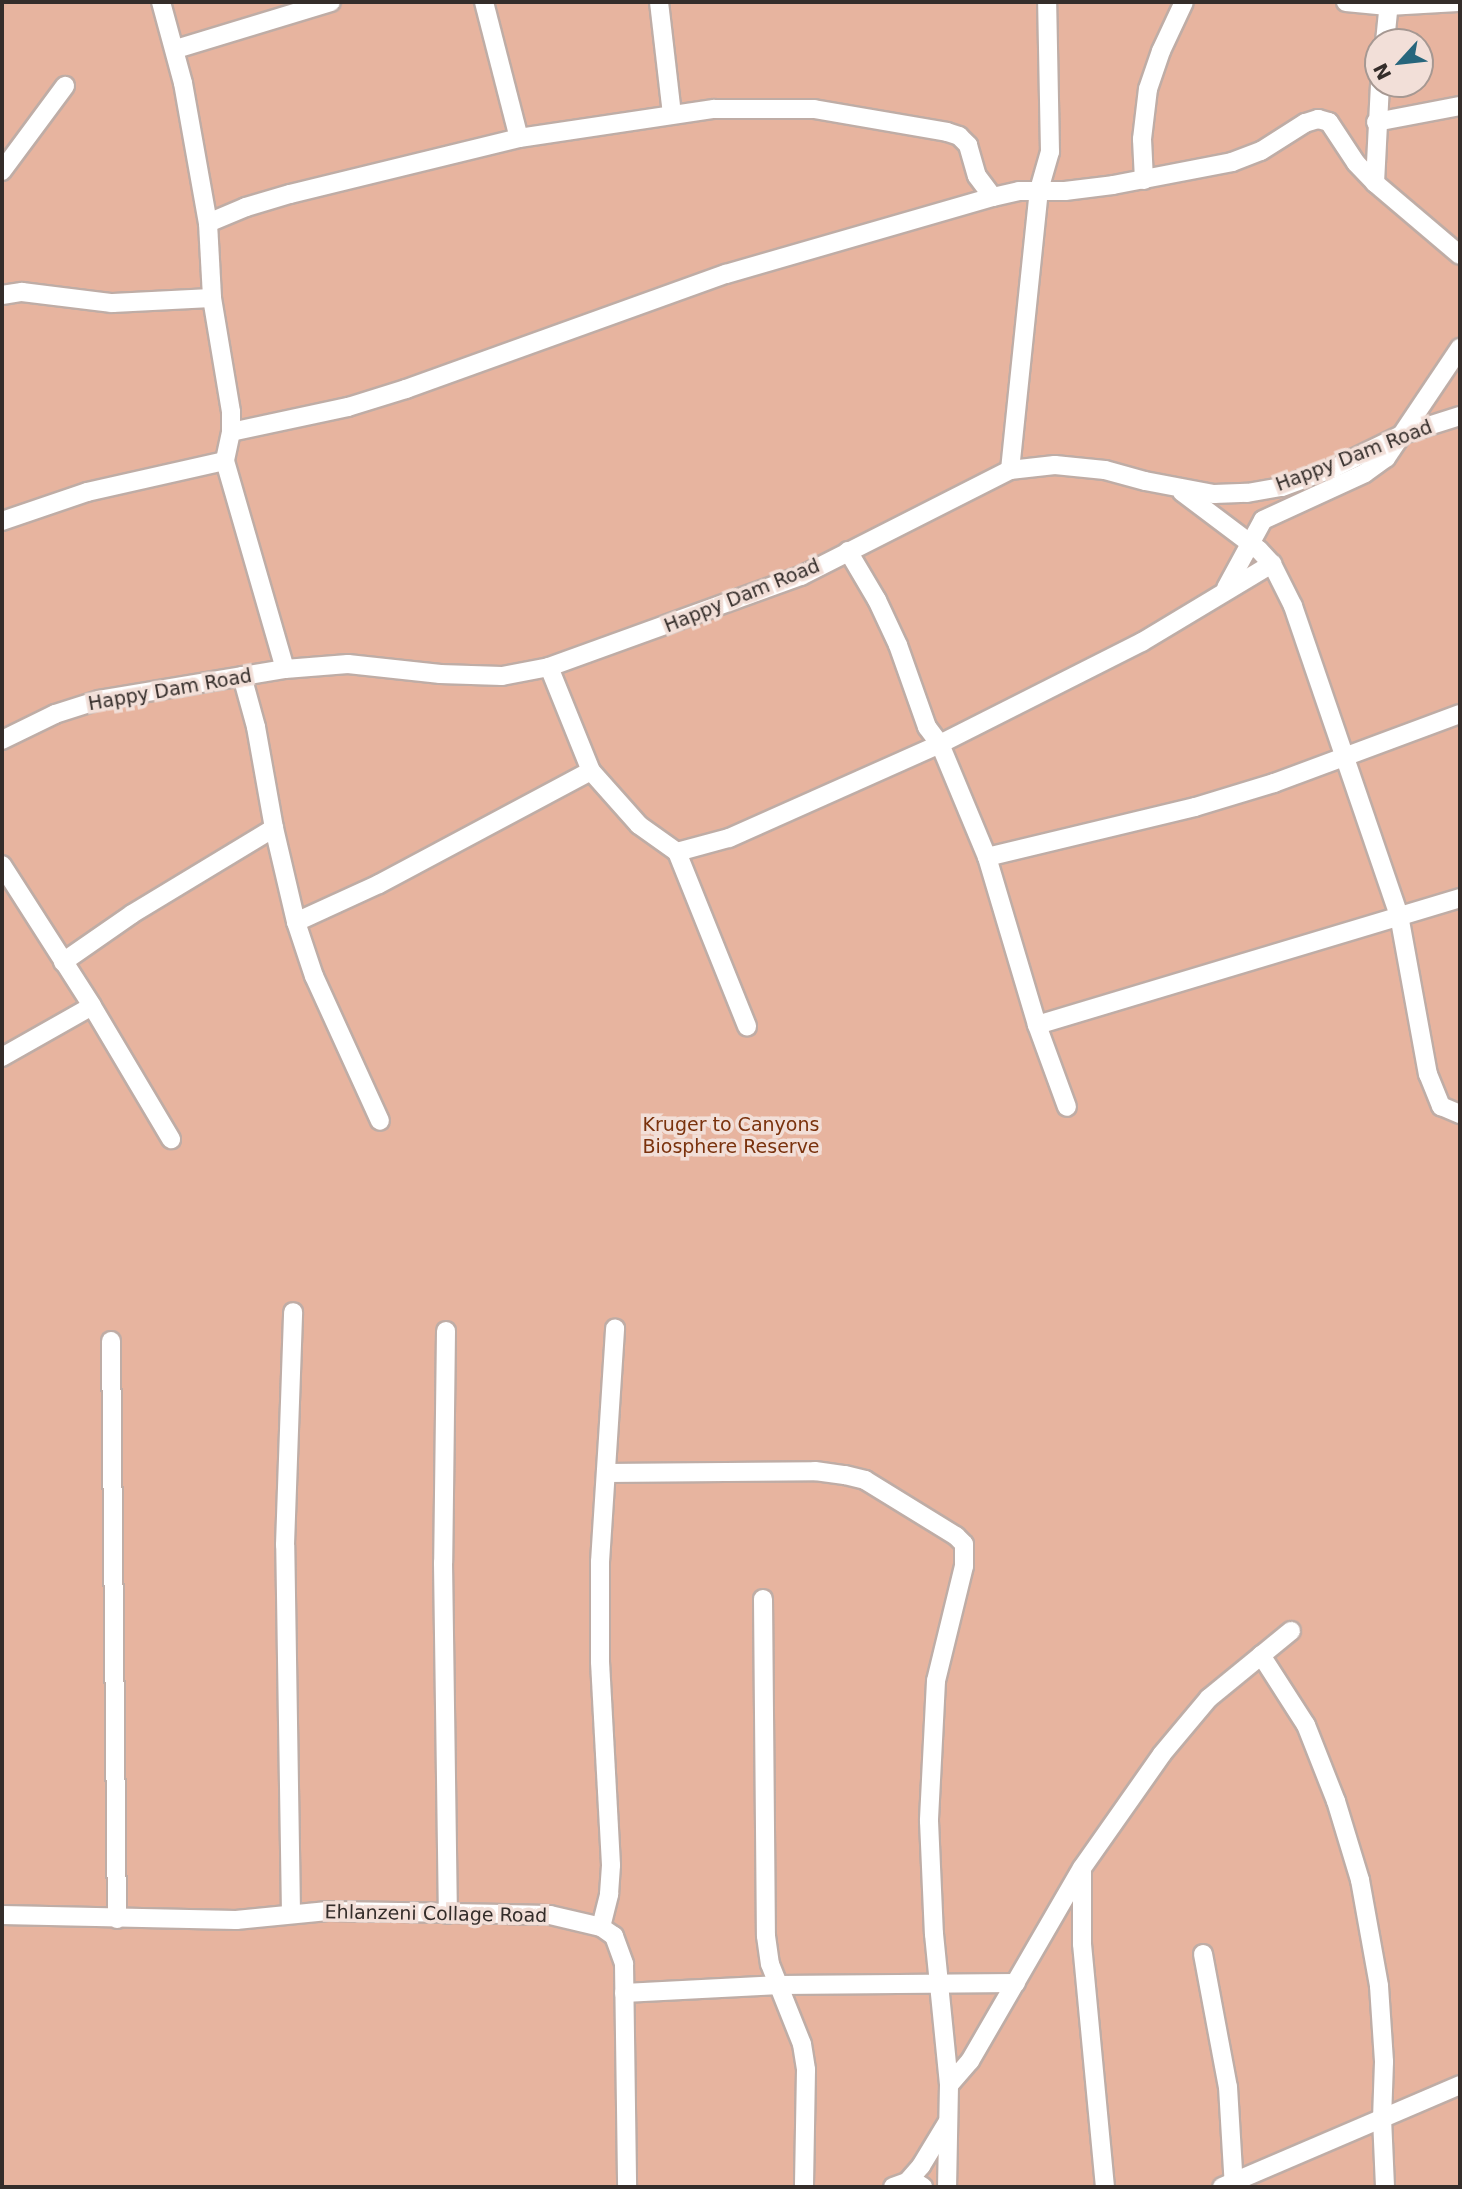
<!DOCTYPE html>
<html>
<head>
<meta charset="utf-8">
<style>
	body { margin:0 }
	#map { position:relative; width:1462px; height:2189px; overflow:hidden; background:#f2dfd8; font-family:"DejaVu Sans",sans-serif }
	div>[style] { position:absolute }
	.green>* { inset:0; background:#e7b49f }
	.roads { filter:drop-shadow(2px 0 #bfada6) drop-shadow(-2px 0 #bfada6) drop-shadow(0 2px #bfada6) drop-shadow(0 -2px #bfada6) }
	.street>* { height:18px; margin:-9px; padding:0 9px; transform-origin:9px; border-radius:9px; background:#fff }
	span { translate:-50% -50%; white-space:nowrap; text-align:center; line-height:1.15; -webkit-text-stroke:7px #f2dfd8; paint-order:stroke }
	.street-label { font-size:19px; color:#342d2a }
	.park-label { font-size:19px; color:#7a320d }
	.frame { position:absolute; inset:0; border:4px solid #342d2a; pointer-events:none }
	.north { position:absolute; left:1364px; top:28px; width:70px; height:70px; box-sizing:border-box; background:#f2dfd8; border:2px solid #a69892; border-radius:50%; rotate:243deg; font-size:19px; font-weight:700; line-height:28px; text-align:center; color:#342d2a }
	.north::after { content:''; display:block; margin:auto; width:24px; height:32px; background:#27667c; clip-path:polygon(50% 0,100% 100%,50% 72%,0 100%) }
</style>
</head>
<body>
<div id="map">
	<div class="green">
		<div style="clip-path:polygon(evenodd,2px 2px,1460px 2px,1460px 2187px,2px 2187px,2px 2px,1378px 42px,1420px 42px,1420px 84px,1378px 84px,1378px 42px)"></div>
	</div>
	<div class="roads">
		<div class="street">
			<div style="left:161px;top:2px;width:84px;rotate:74.8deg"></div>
			<div style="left:183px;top:83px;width:142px;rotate:79.9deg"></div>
			<div style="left:208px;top:223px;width:75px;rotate:86.9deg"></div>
			<div style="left:212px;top:298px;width:116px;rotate:80.5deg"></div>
			<div style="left:231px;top:412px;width:20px;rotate:90deg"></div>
			<div style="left:231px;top:432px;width:30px;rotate:102deg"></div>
			<div style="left:225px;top:461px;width:216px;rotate:73.9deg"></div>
			<div style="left:484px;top:2px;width:140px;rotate:75.6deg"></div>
			<div style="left:659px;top:2px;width:113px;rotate:83.4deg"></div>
			<div style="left:1346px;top:2px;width:42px;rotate:5.4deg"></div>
			<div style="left:1388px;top:6px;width:70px;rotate:-3.3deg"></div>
			<div style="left:1385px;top:42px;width:40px;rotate:-84.3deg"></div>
			<div style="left:176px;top:49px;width:162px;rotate:-16.9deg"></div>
			<div style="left:1376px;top:122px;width:86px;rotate:-10.8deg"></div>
			<div style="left:2px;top:171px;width:106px;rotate:-53.5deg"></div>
			<div style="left:1144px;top:180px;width:41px;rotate:-92.8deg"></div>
			<div style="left:1142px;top:139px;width:50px;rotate:-83.2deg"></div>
			<div style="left:1148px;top:89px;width:40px;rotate:-71.1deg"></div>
			<div style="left:1161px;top:51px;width:54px;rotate:-64.9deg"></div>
			<div style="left:1375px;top:183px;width:99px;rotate:-87.1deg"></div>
			<div style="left:208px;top:223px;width:41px;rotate:-22.8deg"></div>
			<div style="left:246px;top:207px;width:46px;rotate:-16.5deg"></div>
			<div style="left:290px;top:194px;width:236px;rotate:-13.7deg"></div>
			<div style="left:519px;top:138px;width:197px;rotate:-8.5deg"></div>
			<div style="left:714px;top:109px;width:100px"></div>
			<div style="left:814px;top:109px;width:135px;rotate:9.8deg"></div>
			<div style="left:947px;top:132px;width:13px;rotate:18deg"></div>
			<div style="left:959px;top:136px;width:13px;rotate:45deg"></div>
			<div style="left:968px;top:145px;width:32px;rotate:74deg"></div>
			<div style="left:977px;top:176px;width:26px;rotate:53deg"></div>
			<div style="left:2px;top:295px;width:20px;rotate:-9deg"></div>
			<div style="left:22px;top:292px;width:91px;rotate:7deg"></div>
			<div style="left:112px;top:303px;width:100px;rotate:-2.9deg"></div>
			<div style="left:231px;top:432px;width:120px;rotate:-12.1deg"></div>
			<div style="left:348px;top:407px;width:61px;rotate:-17.2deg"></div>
			<div style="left:406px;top:389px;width:340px;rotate:-19.8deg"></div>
			<div style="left:726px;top:274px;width:278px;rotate:-16.1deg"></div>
			<div style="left:993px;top:197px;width:27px;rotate:-13deg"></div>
			<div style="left:1019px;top:191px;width:46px"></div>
			<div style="left:1065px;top:191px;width:48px;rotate:-7.1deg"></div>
			<div style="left:1113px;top:185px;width:121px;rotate:-10.9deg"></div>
			<div style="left:1232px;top:162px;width:31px;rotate:-21deg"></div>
			<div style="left:1261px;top:151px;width:52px;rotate:-32.5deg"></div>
			<div style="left:1305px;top:123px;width:14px;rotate:-17deg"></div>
			<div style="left:1318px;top:119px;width:11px;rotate:15deg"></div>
			<div style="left:1329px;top:122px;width:49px;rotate:56.6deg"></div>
			<div style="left:1356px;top:163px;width:28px;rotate:46deg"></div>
			<div style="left:1375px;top:183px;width:111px;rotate:40.3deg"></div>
			<div style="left:1010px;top:470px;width:281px;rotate:-84.1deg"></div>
			<div style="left:1039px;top:190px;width:40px;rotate:-74deg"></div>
			<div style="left:1050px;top:152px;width:150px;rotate:-91.1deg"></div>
			<div style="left:1182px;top:492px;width:96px;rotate:37deg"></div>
			<div style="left:1259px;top:550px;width:19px;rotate:47deg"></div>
			<div style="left:1272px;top:564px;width:47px;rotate:63.4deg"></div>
			<div style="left:1293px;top:606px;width:327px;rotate:71.1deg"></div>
			<div style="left:1399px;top:915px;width:162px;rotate:79.7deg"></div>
			<div style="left:1428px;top:1074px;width:35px;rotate:68deg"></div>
			<div style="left:1441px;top:1106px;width:21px;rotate:23deg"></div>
			<div style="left:2px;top:521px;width:90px;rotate:-18.8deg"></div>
			<div style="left:87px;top:492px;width:141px;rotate:-12.7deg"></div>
			<div style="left:848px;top:551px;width:57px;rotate:59.4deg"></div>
			<div style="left:877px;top:600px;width:50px;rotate:65deg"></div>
			<div style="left:898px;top:645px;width:87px;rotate:70.5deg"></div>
			<div style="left:927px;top:727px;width:21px;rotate:53deg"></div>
			<div style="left:940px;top:744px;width:122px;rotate:67.4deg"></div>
			<div style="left:987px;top:857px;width:175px;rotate:73.4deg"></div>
			<div style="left:1037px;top:1025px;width:87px;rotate:69.9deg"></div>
			<div style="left:1226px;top:588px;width:77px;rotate:-61.4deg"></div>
			<div style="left:1263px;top:520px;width:112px;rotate:-24.7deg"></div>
			<div style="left:1365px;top:473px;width:26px;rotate:-36deg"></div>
			<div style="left:1386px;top:458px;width:133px;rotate:-56.1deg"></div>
			<div style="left:549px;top:667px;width:112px;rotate:68deg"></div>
			<div style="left:591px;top:771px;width:72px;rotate:48.4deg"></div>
			<div style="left:639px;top:825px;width:47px;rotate:35.4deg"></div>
			<div style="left:677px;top:852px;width:188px;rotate:68.1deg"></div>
			<div style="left:242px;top:676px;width:53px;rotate:74.6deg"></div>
			<div style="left:256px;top:727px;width:103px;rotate:79.9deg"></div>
			<div style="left:274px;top:828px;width:97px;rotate:76.8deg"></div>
			<div style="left:296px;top:922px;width:57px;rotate:71.6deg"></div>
			<div style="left:314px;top:976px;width:159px;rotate:65.5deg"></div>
			<div style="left:2px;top:740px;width:59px;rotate:-26.1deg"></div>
			<div style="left:55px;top:714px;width:46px;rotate:-17.7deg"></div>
			<div style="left:99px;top:700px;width:189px;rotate:-9.5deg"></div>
			<div style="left:285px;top:669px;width:63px;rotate:-4.5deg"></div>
			<div style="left:348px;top:664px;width:93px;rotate:6.2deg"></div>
			<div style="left:440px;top:674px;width:62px;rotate:1.8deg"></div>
			<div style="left:502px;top:676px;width:48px;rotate:-10.8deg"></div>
			<div style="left:549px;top:667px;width:268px;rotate:-19.9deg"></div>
			<div style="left:801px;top:576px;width:234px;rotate:-26.9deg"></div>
			<div style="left:1010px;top:470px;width:45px;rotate:-6.3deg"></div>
			<div style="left:1055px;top:465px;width:50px;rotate:5.7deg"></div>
			<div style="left:1105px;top:470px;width:41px;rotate:15.4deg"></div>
			<div style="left:1145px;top:481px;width:70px;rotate:10.7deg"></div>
			<div style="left:1214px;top:494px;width:33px;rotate:-2deg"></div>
			<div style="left:1247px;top:493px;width:36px;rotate:-10deg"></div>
			<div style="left:1282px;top:487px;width:55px;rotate:-20.1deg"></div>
			<div style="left:1334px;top:468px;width:77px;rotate:-26.2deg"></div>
			<div style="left:1403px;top:434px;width:60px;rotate:-17.5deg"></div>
			<div style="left:677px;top:852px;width:54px;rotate:-15.1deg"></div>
			<div style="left:729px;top:838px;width:231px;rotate:-24deg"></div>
			<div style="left:940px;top:744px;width:226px;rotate:-26.8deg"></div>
			<div style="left:1142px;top:642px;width:152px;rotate:-31deg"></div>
			<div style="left:987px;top:857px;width:214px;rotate:-13.5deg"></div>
			<div style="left:1195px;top:807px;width:83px;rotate:-16.9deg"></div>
			<div style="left:1274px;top:783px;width:198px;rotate:-20.4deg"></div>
			<div style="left:2px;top:865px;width:167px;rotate:57.4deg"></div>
			<div style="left:92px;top:1006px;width:155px;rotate:59.3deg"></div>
			<div style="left:296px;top:922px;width:91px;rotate:-24.6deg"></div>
			<div style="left:379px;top:884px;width:240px;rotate:-28.1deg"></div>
			<div style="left:63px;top:962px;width:84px;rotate:-34.8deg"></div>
			<div style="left:132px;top:914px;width:166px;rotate:-31.2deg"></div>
			<div style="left:1037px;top:1025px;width:442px;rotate:-16.7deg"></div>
			<div style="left:2px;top:1057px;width:103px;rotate:-29.5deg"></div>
			<div style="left:446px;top:1331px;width:232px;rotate:90.7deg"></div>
			<div style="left:443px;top:1563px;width:351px;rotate:89.2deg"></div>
			<div style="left:111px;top:1341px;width:578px;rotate:89.41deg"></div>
			<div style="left:606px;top:1473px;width:209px;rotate:-0.5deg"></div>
			<div style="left:815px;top:1471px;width:30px;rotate:8deg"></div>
			<div style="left:845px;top:1475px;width:21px;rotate:14deg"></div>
			<div style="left:865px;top:1480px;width:107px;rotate:31.6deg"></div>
			<div style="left:956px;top:1536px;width:11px;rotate:45deg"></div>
			<div style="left:964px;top:1544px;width:22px;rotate:90deg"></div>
			<div style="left:964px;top:1566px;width:118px;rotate:103.7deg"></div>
			<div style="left:936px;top:1681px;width:140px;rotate:92.9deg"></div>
			<div style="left:929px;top:1821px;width:113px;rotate:87.5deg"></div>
			<div style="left:934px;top:1934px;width:152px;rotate:84.3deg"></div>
			<div style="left:949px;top:2085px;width:102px;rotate:91.1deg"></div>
			<div style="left:763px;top:1599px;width:337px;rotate:89.5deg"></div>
			<div style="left:766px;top:1936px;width:28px;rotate:82deg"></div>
			<div style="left:770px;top:1964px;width:86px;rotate:68.2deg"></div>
			<div style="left:802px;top:2044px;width:26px;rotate:81deg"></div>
			<div style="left:806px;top:2070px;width:117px;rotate:91deg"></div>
			<div style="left:1261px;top:1655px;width:83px;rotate:57.3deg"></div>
			<div style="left:1306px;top:1725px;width:82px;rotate:68.5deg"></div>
			<div style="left:1336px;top:1801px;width:83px;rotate:73.1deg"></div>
			<div style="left:1360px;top:1880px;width:108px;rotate:79.8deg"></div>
			<div style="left:1379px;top:1986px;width:76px;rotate:86.2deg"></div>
			<div style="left:1384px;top:2062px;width:56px;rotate:92deg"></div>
			<div style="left:1382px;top:2118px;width:69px;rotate:87.5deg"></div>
			<div style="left:1082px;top:1870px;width:74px;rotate:90deg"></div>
			<div style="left:1082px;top:1944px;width:244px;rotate:84.6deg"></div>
			<div style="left:291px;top:1913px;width:368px;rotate:-90.9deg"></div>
			<div style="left:285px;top:1545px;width:233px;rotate:-88deg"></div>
			<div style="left:2px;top:1915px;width:234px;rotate:1.2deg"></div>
			<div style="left:236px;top:1920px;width:92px;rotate:-5.6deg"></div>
			<div style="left:328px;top:1911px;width:71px;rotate:0.8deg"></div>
			<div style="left:399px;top:1912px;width:151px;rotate:1.1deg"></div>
			<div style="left:550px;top:1915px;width:52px;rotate:13.2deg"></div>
			<div style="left:601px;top:1927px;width:16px;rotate:35deg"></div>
			<div style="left:614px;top:1936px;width:30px;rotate:70deg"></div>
			<div style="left:624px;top:1964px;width:223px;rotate:89.2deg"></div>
			<div style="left:601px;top:1927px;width:34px;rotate:-76deg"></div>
			<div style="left:609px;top:1894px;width:29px;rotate:-86deg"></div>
			<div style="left:611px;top:1865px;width:203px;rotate:-93.1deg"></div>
			<div style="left:600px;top:1662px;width:100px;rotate:-90deg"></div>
			<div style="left:600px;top:1562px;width:234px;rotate:-86.3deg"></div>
			<div style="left:1203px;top:1954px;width:135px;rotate:79.4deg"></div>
			<div style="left:1228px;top:2087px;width:100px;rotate:86.6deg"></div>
			<div style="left:624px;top:1993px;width:156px;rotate:-2.9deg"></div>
			<div style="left:780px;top:1985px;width:236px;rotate:-0.5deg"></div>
			<div style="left:949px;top:2085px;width:32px;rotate:-49deg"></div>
			<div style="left:970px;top:2061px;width:223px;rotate:-59.9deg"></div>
			<div style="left:1082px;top:1868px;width:139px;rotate:-54.9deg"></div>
			<div style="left:1162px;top:1754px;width:73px;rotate:-50deg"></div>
			<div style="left:1209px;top:1698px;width:106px;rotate:-39.3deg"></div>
			<div style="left:908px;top:2181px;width:20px;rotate:-49deg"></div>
			<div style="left:921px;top:2166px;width:50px;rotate:-58.8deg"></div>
			<div style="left:893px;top:2187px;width:20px;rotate:-20deg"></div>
			<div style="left:912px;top:2180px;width:13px;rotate:32deg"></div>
			<div style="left:1222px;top:2187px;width:259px;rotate:-23.2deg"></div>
		</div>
	</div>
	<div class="street-label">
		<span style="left:1354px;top:456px;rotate:-21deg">Happy Dam Road</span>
		<span style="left:742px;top:596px;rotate:-22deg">Happy Dam Road</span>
		<span style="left:170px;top:690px;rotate:-10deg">Happy Dam Road</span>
		<span style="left:436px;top:1914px;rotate:1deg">Ehlanzeni Collage Road</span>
	</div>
	<div class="park-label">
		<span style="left:731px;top:1136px">Kruger to Canyons<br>Biosphere Reserve</span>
	</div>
	<div class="frame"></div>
	<div class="north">N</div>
</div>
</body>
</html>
